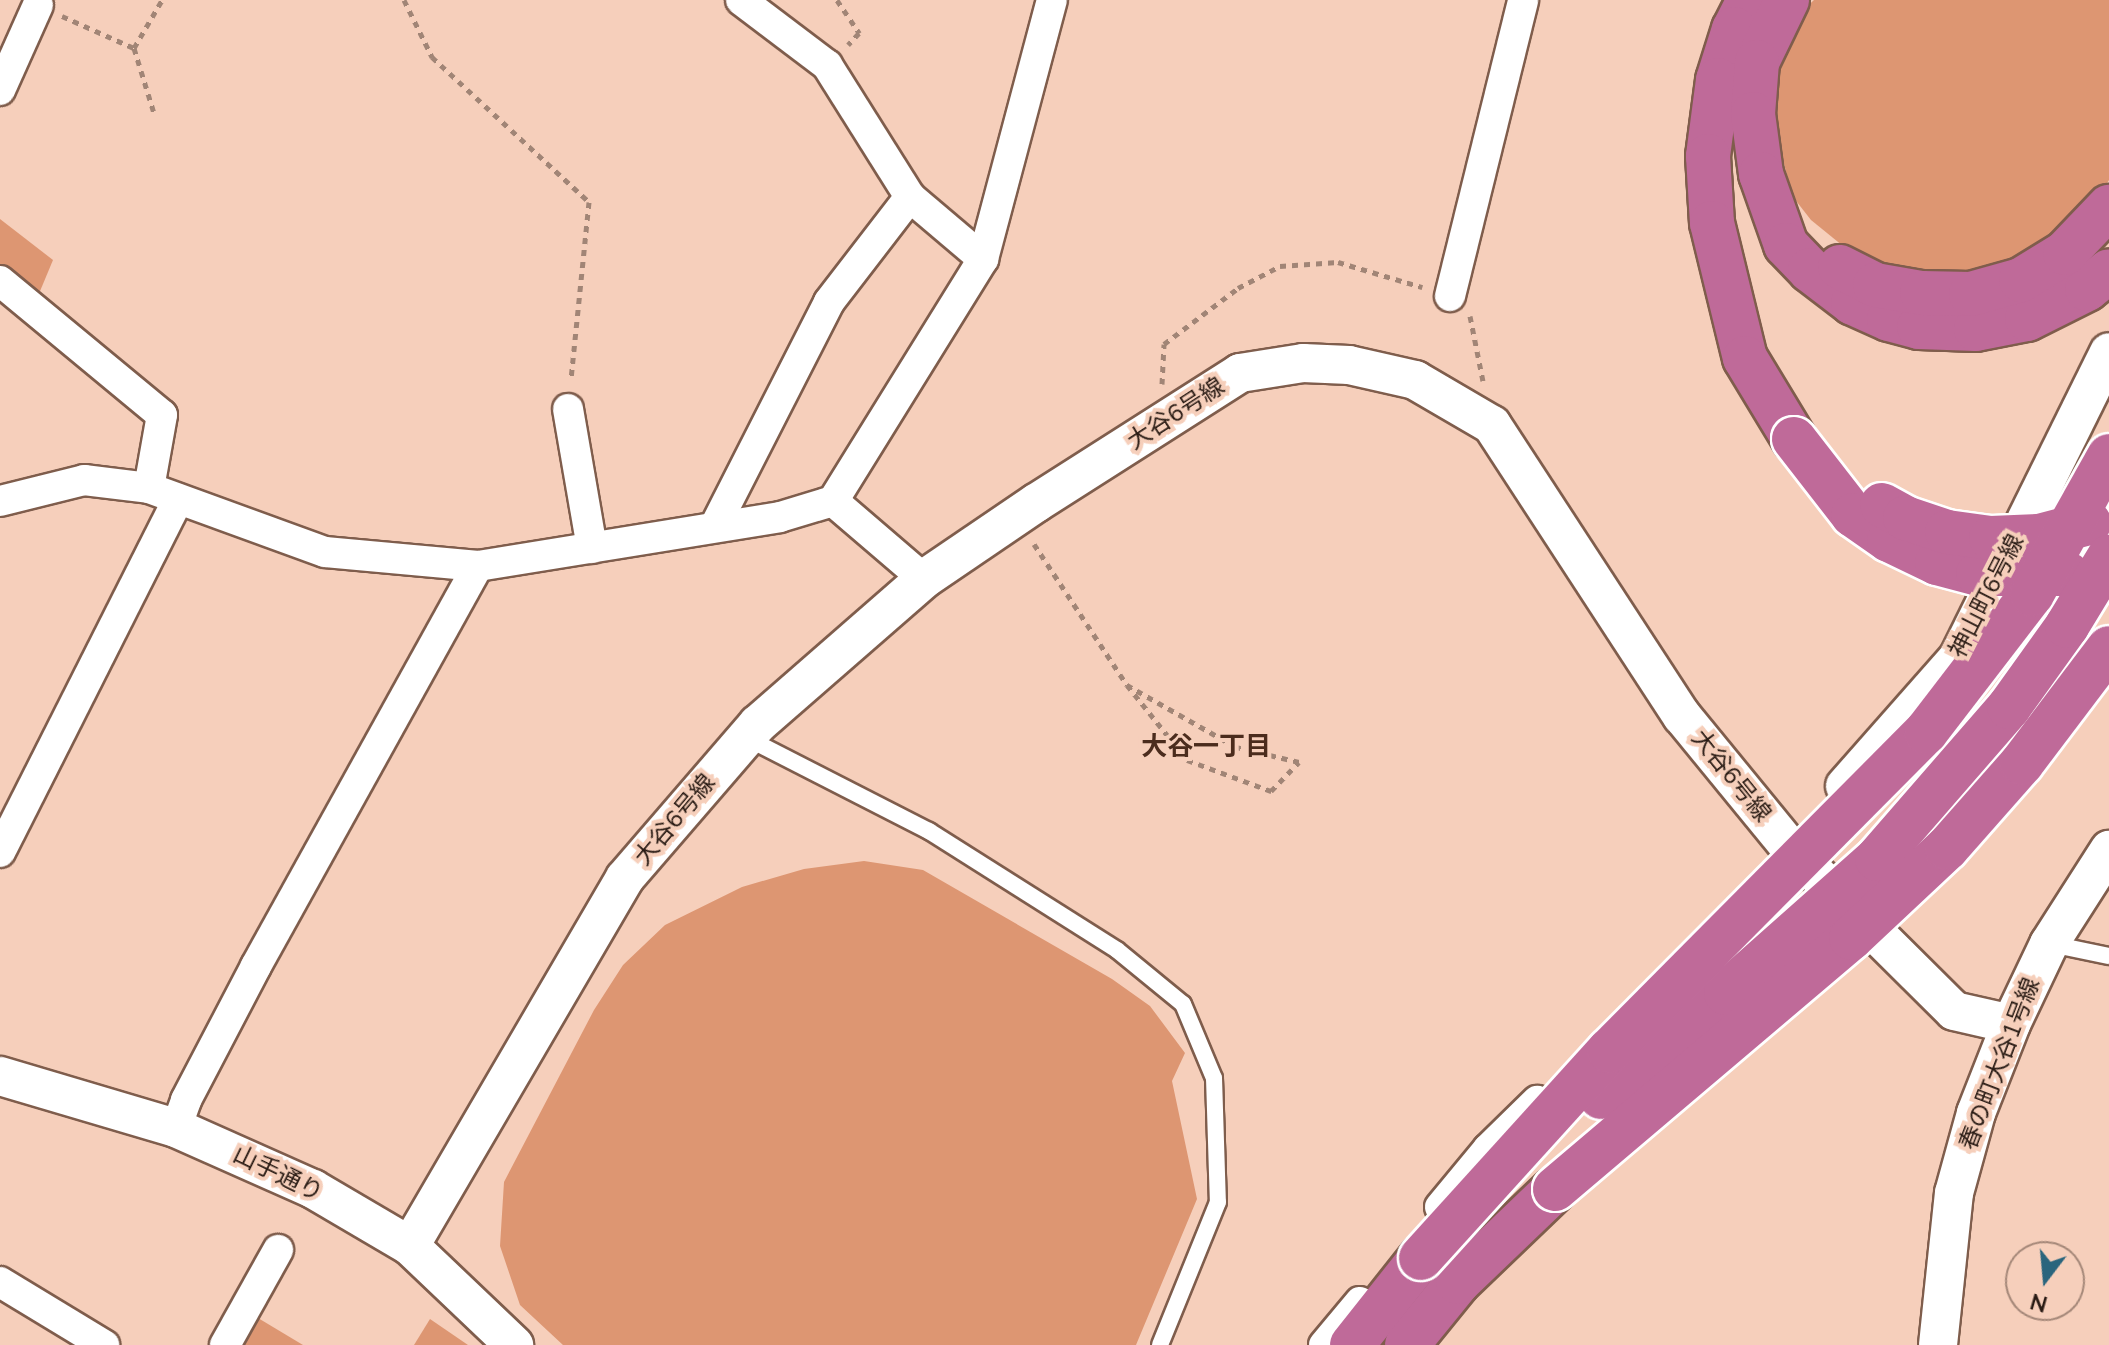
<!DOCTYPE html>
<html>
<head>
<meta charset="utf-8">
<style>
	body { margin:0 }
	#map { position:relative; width:2109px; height:1345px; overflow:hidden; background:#f6cfbb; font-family:"Nunito Sans","Noto Sans JP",sans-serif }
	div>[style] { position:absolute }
	.green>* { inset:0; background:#dd9672 }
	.path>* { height:5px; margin-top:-2.5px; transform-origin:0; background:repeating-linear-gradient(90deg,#a18576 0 6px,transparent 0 12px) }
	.roads { filter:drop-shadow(2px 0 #7f5d4c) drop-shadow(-2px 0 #7f5d4c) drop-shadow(0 2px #7f5d4c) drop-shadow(0 -2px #7f5d4c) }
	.service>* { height:16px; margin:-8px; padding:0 8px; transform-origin:8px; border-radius:8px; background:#fff }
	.minor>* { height:30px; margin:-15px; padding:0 15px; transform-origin:15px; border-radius:15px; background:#fff }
	.tertiary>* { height:38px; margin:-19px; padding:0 19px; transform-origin:19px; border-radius:19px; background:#fff }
	.motorway>* { height:44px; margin:-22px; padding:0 22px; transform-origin:22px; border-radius:22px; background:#bf6a99 }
	.bridges { filter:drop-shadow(2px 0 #fff) drop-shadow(-2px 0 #fff) drop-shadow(0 2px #fff) drop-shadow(0 -2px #fff) }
	.motorway-bridge>* { height:44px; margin:-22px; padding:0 22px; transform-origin:22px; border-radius:22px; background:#bf6a99 }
	span { translate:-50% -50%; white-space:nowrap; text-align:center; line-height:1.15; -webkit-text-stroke:8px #f6cfbb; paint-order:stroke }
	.street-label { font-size:24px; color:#291b14 }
	.neighbourhood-label { font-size:26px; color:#4b2c1d; font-weight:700 }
	.north { position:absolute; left:2005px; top:1241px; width:80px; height:80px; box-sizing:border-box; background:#f6cfbb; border:2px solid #a48778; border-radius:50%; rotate:196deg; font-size:22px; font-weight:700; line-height:32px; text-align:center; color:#291b14 }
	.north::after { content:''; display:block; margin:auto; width:28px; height:36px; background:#2a657d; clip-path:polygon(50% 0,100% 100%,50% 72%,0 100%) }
</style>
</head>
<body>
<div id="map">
	<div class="green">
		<div style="clip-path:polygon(1814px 0,2109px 0,2109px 180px,2101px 193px,2059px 234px,2023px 258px,1980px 275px,1920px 279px,1859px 259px,1811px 220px,1793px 197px,1773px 124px,1775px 71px,1797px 16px)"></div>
		<div style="clip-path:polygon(0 219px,53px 260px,38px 296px,0 268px)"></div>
		<div style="clip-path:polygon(864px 861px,923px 870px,1112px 979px,1150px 1006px,1185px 1053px,1172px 1081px,1197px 1199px,1136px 1345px,563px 1345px,520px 1305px,500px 1246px,504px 1182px,594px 1010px,623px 965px,665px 925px,742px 887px,804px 869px)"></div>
		<div style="clip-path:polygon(258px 1318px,303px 1345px,242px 1345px)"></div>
		<div style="clip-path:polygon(430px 1319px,468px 1345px,414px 1345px)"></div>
	</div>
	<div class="path">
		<div style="left:404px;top:0;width:64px;rotate:63.8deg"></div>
		<div style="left:432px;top:57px;width:214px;rotate:42.7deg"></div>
		<div style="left:589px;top:202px;width:179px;rotate:95.8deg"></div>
		<div style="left:837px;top:0;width:40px;rotate:56deg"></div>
		<div style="left:859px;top:33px;width:16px;rotate:133deg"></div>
		<div style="left:62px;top:16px;width:79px;rotate:24deg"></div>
		<div style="left:134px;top:48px;width:68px;rotate:72.9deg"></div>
		<div style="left:134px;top:48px;width:56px;rotate:-59.7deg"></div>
		<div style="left:1470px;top:316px;width:66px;rotate:78.7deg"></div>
		<div style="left:1162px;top:384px;width:40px;rotate:-87.1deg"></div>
		<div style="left:1164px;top:344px;width:93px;rotate:-37.1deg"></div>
		<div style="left:1238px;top:288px;width:47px;rotate:-27.6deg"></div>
		<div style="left:1280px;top:266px;width:58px;rotate:-3.9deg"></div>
		<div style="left:1338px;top:262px;width:88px;rotate:16.6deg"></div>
		<div style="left:1034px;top:544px;width:169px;rotate:56.6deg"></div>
		<div style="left:1127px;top:685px;width:96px;rotate:51.3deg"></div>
		<div style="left:1187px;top:760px;width:90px;rotate:20.3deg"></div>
		<div style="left:1271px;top:791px;width:40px;rotate:-46deg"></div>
		<div style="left:1299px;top:762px;width:65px;rotate:-166.6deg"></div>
		<div style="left:1236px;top:747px;width:125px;rotate:-150.4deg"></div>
	</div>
	<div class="roads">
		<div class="service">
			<div style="left:745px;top:737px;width:207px;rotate:27.1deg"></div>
			<div style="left:929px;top:831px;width:222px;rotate:32.3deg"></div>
			<div style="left:1117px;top:950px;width:85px;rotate:39.3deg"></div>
			<div style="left:1183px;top:1004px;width:80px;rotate:67.3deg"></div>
			<div style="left:1214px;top:1078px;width:124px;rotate:88.2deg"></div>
			<div style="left:1218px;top:1202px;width:154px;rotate:112.1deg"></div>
			<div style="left:2051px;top:944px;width:59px;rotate:11.7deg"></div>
		</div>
		<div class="minor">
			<div style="left:741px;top:0;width:108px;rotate:37.1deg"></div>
			<div style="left:827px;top:65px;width:156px;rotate:57.8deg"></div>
			<div style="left:910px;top:197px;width:96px;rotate:40.3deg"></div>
			<div style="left:0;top:90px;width:93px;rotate:-65.9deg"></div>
			<div style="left:0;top:281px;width:210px;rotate:39.6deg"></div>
			<div style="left:162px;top:415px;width:74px;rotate:100.1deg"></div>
			<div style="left:1450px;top:296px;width:305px;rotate:-76.1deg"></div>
			<div style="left:568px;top:409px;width:141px;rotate:80.2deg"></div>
			<div style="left:0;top:501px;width:87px;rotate:-14deg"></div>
			<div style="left:84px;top:480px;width:65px;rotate:7deg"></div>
			<div style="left:149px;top:488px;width:187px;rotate:20deg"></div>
			<div style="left:325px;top:552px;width:154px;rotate:5.2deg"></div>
			<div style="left:478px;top:566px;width:306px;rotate:-9.2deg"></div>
			<div style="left:780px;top:517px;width:55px;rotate:-16.8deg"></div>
			<div style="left:833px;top:501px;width:285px;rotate:-58.2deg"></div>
			<div style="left:983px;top:259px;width:268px;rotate:-75.1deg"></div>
			<div style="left:833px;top:501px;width:120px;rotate:40.6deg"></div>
			<div style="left:715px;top:526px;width:251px;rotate:-63deg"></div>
			<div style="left:829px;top:302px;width:133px;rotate:-52.4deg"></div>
			<div style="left:0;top:852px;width:395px;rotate:-63.2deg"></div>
			<div style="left:176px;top:1128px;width:30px;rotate:-70deg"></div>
			<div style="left:186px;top:1100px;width:151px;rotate:-62.4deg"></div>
			<div style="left:256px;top:966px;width:457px;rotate:-61deg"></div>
			<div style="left:1440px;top:1207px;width:75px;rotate:-50.4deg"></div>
			<div style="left:1488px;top:1149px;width:69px;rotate:-44.4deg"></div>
			<div style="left:0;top:1282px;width:122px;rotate:31.2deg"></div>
			<div style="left:225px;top:1345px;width:109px;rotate:-60.8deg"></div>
			<div style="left:1324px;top:1345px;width:56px;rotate:-50.1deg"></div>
		</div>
		<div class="tertiary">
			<div style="left:1845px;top:786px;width:171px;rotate:-48.6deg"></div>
			<div style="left:1958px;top:658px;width:341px;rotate:-63.7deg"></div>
			<div style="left:0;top:1076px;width:184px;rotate:16.5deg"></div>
			<div style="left:176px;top:1128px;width:150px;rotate:24deg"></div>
			<div style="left:313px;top:1189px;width:113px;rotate:30.4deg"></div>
			<div style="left:410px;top:1246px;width:144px;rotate:43.6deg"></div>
			<div style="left:410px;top:1246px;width:426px;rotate:-59.7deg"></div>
			<div style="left:625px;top:878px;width:203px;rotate:-49.2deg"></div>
			<div style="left:758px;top:724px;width:220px;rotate:-41.1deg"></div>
			<div style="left:924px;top:579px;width:135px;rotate:-34.2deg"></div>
			<div style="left:1036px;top:503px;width:242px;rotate:-32.5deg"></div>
			<div style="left:1240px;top:373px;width:64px;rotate:-9deg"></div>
			<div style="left:1303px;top:363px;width:46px;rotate:2.5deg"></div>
			<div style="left:1349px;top:365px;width:68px;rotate:12.8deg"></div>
			<div style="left:1415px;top:380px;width:89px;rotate:30.3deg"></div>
			<div style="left:1492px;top:425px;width:348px;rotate:56.9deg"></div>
			<div style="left:1682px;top:716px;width:171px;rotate:50.7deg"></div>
			<div style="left:1790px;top:848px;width:231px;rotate:44.8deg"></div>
			<div style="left:1954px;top:1011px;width:58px;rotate:12.8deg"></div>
			<div style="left:1938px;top:1345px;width:153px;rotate:-84deg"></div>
			<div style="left:1954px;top:1193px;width:83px;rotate:-74.6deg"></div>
			<div style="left:1976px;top:1113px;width:96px;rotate:-68.5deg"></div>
			<div style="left:2011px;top:1024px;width:89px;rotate:-64.6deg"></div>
			<div style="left:2049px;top:944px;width:112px;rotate:-57.4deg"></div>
		</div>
		<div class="motorway">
			<div style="left:1749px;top:0;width:33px;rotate:117deg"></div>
			<div style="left:1734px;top:29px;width:53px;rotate:107.4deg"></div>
			<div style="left:1718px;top:80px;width:77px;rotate:97.5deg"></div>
			<div style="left:1708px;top:156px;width:67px;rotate:86.6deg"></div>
			<div style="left:1712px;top:223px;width:139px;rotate:76.3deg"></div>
			<div style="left:1745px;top:358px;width:95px;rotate:58.8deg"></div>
			<div style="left:1787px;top:0;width:69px;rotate:115.8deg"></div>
			<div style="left:1757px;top:62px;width:52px;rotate:94.4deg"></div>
			<div style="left:1753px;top:114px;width:61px;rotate:82.4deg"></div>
			<div style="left:1761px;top:174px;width:75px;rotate:70.6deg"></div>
			<div style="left:1786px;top:245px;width:35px;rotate:46deg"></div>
			<div style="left:1810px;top:270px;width:54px;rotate:37.5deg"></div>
			<div style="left:1853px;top:303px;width:39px;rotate:24deg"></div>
			<div style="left:1889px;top:319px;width:31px;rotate:15deg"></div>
			<div style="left:1919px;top:327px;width:57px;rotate:2deg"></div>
			<div style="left:1976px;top:329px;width:52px;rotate:-11.1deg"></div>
			<div style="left:2027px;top:319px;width:67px;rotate:-26.6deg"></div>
			<div style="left:2087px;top:289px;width:28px;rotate:-39deg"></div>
			<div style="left:1840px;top:267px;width:39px;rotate:27deg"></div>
			<div style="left:1875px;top:285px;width:48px;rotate:9.7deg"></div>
			<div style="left:1922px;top:293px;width:49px;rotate:1.2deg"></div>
			<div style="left:1971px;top:294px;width:52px;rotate:-15.6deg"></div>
			<div style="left:2021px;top:280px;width:52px;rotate:-31.5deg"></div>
			<div style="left:2065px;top:253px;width:64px;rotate:-46.3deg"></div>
			<div style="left:1352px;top:1345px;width:111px;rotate:-51.6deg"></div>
			<div style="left:1407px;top:1345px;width:81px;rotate:-51deg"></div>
			<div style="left:1458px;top:1282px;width:134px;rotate:-43.8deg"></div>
		</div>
	</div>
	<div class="bridges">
		<div class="motorway-bridge">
			<div style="left:1794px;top:439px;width:96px;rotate:52.2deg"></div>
			<div style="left:1853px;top:515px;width:44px;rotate:34.8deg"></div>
			<div style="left:1889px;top:540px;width:53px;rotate:25.6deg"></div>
			<div style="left:1937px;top:563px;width:42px;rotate:15deg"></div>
			<div style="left:1978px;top:574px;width:90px"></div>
			<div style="left:1882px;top:505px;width:26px;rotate:29deg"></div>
			<div style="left:1905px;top:518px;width:44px;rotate:18.4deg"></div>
			<div style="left:1947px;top:532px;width:44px;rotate:7.8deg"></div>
			<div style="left:1991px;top:538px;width:48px;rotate:-2.4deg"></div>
			<div style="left:2039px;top:536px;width:52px;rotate:-14.6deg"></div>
			<div style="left:1601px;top:1097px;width:163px;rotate:-39.8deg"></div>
			<div style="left:1726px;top:993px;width:202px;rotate:-41.6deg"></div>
			<div style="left:1877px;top:859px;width:201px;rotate:-49deg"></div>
			<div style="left:2009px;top:707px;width:100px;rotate:-54.4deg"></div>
			<div style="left:2067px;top:626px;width:81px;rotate:-58.7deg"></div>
			<div style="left:1555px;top:1189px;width:388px;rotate:-40.3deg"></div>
			<div style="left:1851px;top:938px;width:132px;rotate:-43.2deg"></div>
			<div style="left:1947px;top:848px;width:113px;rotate:-48.6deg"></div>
			<div style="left:2022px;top:763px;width:144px;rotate:-52.9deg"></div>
			<div style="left:1421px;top:1258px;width:280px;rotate:-47.8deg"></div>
			<div style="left:1609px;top:1051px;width:450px;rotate:-45.2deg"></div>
			<div style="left:1926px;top:732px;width:174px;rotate:-52.5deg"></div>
			<div style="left:2032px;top:594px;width:158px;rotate:-60.8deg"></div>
		</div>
	</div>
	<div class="street-label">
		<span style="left:1176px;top:414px;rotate:-33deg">大谷6号線</span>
		<span style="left:1987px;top:596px;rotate:-63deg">神山町6号線</span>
		<span style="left:1731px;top:776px;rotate:51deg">大谷6号線</span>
		<span style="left:675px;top:820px;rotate:-50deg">大谷6号線</span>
		<span style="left:2000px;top:1064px;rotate:-69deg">春の町大谷1号線</span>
		<span style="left:278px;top:1174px;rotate:26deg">山手通り</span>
	</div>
	<div class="neighbourhood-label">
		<span style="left:1206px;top:747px">大谷一丁目</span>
	</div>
	<div class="north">N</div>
</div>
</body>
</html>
